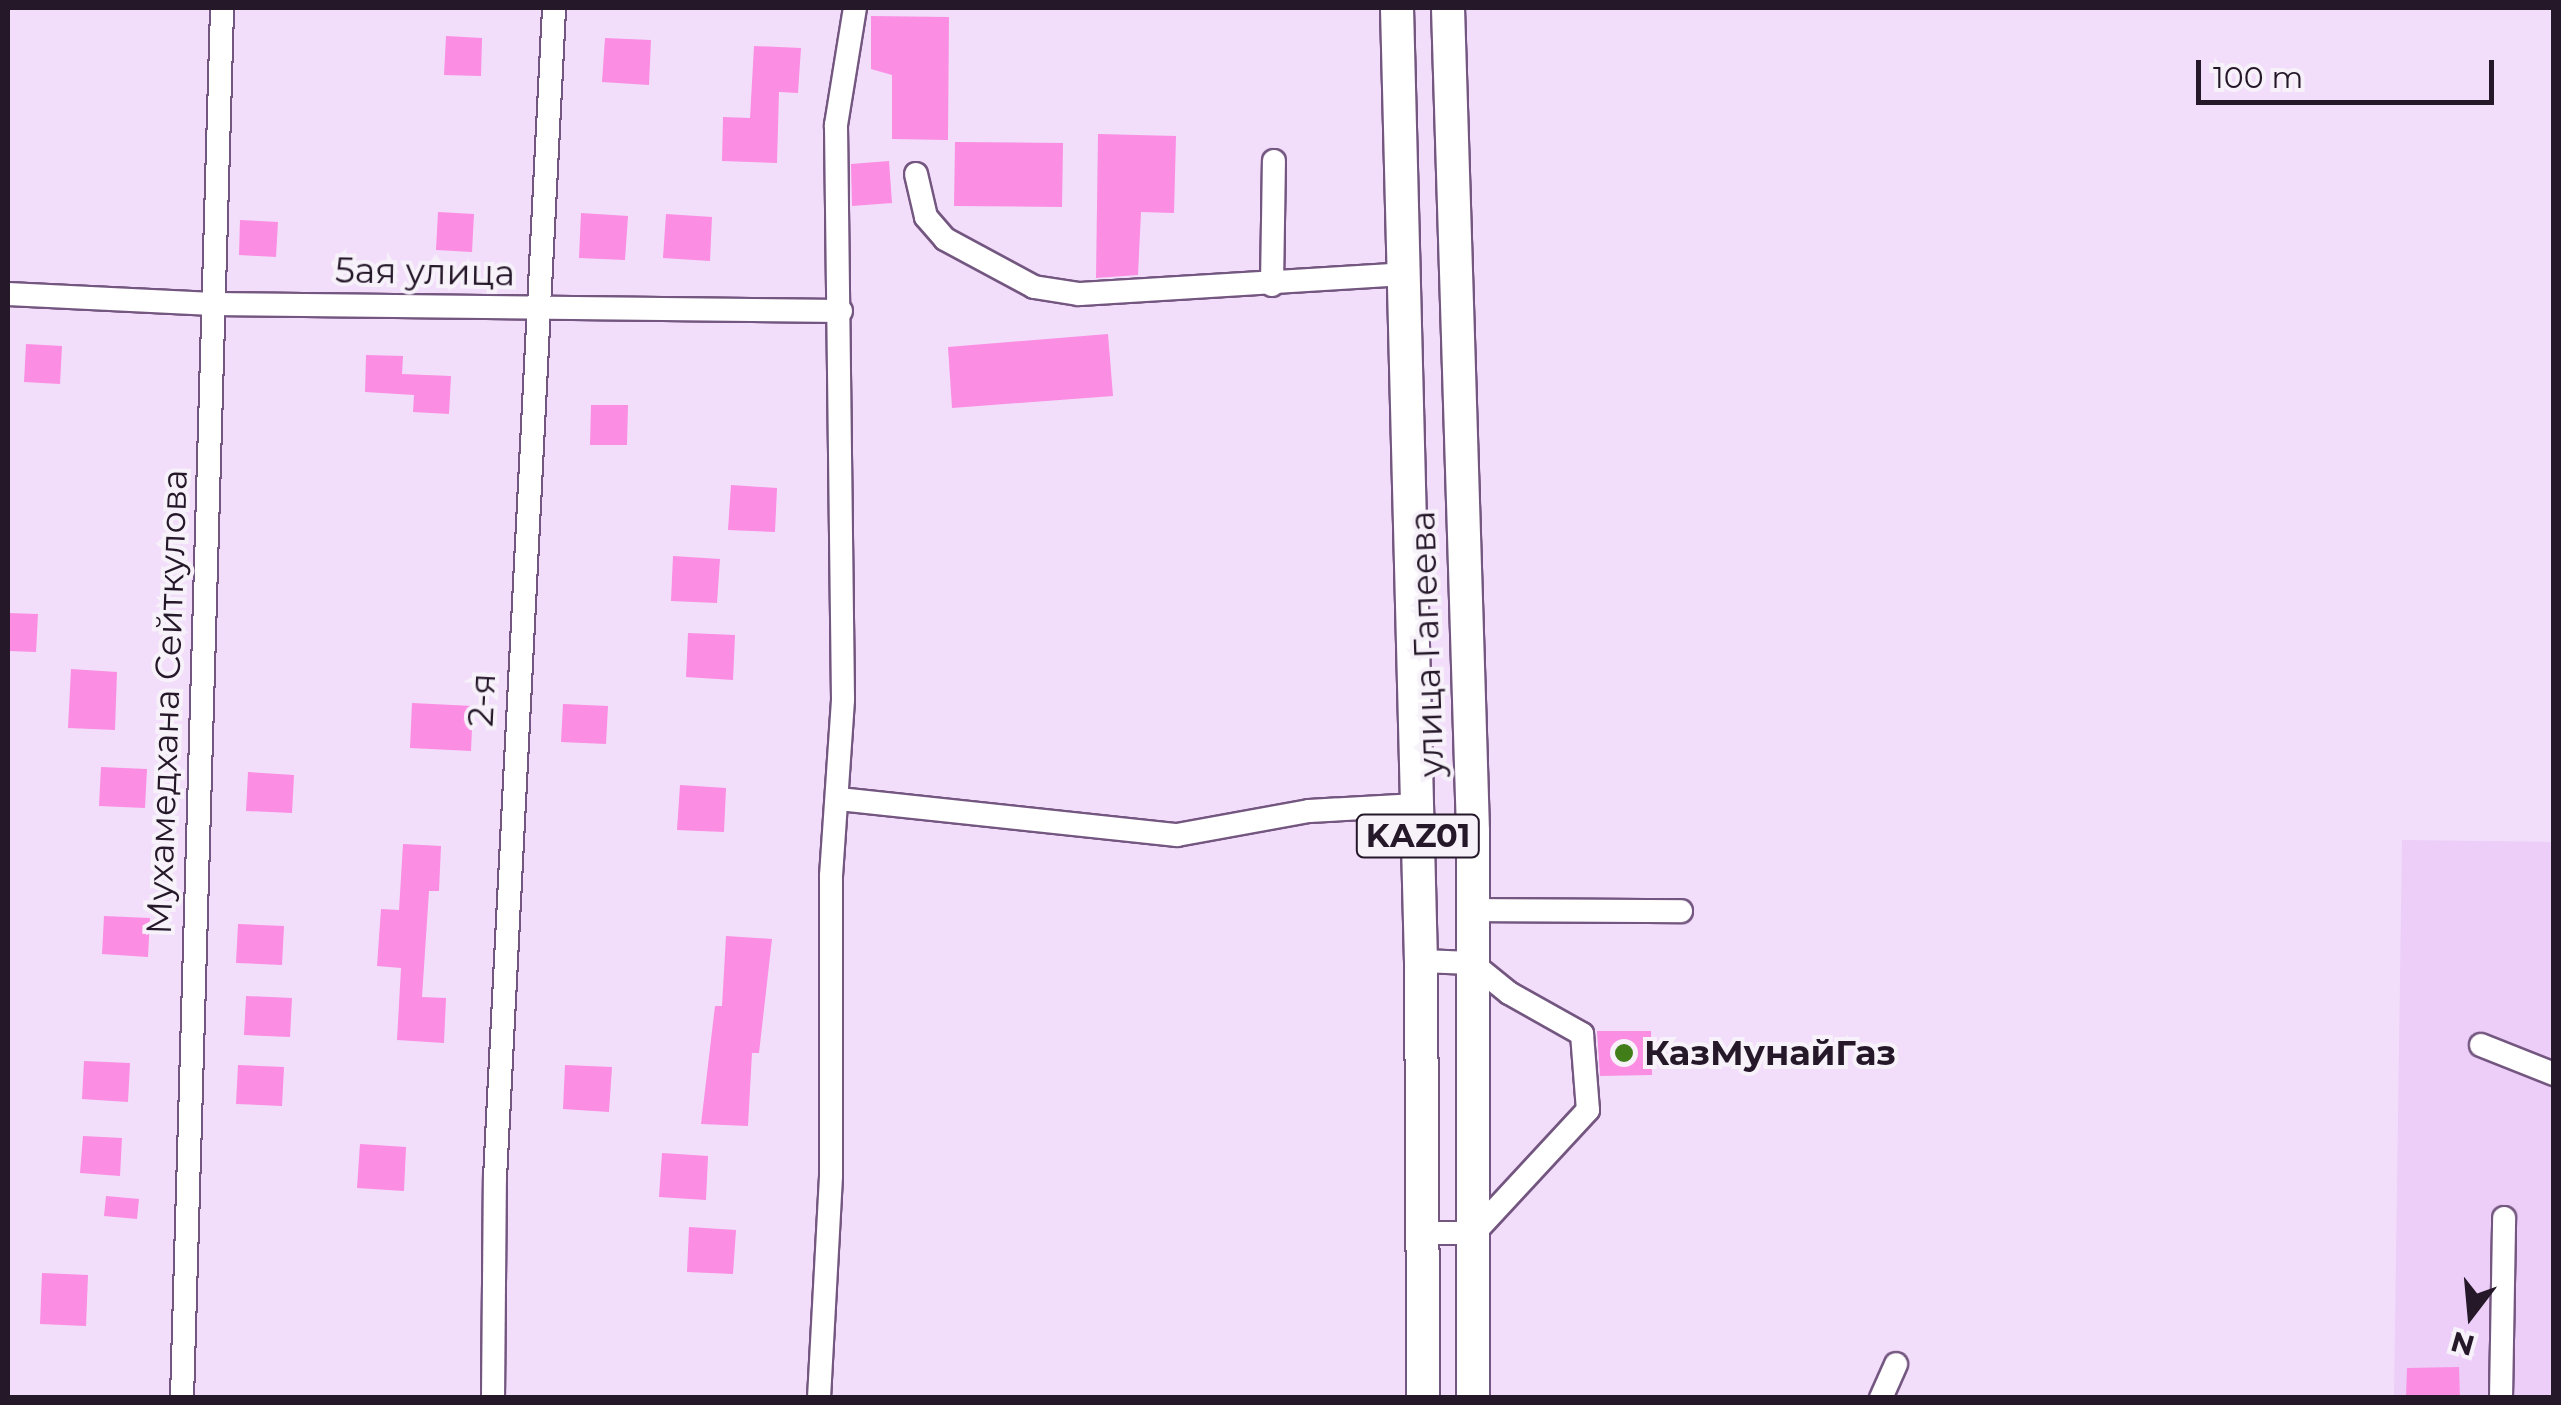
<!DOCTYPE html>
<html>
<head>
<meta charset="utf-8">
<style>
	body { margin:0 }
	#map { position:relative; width:2561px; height:1405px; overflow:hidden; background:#f2defa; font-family:Montserrat,sans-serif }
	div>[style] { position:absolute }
	.built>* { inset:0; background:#eccef8 }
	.building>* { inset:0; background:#fb8de2 }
	.roads { filter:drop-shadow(2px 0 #745780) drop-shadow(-2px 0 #745780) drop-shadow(0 2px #745780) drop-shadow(0 -2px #745780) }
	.minor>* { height:22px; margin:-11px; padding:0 11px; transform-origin:11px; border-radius:11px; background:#fff }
	.highway>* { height:32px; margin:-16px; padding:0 16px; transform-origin:16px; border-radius:16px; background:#fff }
	.dots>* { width:28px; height:28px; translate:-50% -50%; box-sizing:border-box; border:5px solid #f7f1fa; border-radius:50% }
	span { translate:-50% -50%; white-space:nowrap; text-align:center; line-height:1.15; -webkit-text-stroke:8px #f7f1fa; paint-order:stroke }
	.shield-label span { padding:2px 8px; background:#f7f1fa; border:2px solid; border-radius:8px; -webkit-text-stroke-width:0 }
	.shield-label { font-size:32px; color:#251829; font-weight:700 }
	.street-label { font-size:35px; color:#251829 }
	.poi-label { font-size:35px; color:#251829; font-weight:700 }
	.left { translate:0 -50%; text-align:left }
	.frame { position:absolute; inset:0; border:10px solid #251829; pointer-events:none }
	.north { position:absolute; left:2421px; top:1265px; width:100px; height:100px; -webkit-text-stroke:8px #f7f1fa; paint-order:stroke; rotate:196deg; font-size:28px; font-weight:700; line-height:40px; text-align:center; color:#251829 }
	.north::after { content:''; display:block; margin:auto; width:35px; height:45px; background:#251829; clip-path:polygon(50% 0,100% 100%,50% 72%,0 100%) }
	.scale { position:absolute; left:2196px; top:60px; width:298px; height:45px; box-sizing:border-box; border:5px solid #251829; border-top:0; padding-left:12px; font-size:30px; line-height:35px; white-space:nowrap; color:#251829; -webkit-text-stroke:8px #f7f1fa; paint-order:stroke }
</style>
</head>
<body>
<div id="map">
	<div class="built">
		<div style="clip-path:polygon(2402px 840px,2553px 842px,2553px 1397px,2394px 1398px)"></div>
	</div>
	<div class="building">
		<div style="clip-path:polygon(871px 16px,949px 17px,948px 140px,892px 139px,892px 75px,871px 69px)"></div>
		<div style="clip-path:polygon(446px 36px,482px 38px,481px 76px,444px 75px)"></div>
		<div style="clip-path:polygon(605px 38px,651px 40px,649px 85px,602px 82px)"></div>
		<div style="clip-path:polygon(754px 46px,801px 48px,798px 93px,779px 92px,777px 163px,722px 161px,723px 117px,750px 118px)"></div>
		<div style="clip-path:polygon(1098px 134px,1176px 136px,1174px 213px,1141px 212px,1138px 275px,1096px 278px)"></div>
		<div style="clip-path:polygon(955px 142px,1063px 143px,1062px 207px,954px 206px)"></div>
		<div style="clip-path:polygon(889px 161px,892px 203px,852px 206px,851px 164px)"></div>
		<div style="clip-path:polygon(438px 212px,474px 214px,472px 252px,436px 250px)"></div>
		<div style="clip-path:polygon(581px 213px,628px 216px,625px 260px,579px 258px)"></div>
		<div style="clip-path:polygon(666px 214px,712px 217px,710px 261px,663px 258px)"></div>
		<div style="clip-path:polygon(240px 220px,278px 222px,276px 257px,239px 255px)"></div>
		<div style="clip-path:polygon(1108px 334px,1113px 396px,952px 408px,948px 347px)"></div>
		<div style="clip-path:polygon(26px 344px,62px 346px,60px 384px,24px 382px)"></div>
		<div style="clip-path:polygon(366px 355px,403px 356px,402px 374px,451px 376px,449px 414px,413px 412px,414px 395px,365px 392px)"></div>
		<div style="clip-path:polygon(591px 405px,628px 405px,627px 445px,590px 445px)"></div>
		<div style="clip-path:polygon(731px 485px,777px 488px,775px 532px,728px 530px)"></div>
		<div style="clip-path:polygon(673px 556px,720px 559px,717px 603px,671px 601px)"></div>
		<div style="clip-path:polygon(8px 613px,38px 614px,36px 652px,8px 651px)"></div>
		<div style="clip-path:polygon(688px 633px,735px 635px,733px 680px,686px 677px)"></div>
		<div style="clip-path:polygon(71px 669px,117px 672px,115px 730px,68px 728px)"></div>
		<div style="clip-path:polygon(412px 703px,473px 706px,471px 751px,410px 748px)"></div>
		<div style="clip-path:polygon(563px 704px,608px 706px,606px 744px,561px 742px)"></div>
		<div style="clip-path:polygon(101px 767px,147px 769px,145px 808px,99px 806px)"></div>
		<div style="clip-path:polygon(248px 772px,294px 775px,292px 813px,246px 811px)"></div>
		<div style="clip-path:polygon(680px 785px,726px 788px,724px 832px,677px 830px)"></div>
		<div style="clip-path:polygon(403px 844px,441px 846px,439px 891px,429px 891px,422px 997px,446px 998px,444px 1043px,397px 1040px,401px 968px,377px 966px,381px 909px,399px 910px)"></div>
		<div style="clip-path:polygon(104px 916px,150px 918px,148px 957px,102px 954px)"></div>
		<div style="clip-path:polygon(238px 924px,284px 926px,282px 965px,236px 963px)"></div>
		<div style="clip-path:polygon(726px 936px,772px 939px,759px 1053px,752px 1053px,748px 1126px,701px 1124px,715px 1006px,722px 1006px)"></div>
		<div style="clip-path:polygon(246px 996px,292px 998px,290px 1037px,244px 1035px)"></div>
		<div style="clip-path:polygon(1597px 1031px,1651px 1031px,1652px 1075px,1600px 1076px)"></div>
		<div style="clip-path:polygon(84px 1061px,130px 1063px,128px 1102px,82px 1099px)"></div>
		<div style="clip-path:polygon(238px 1065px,284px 1067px,282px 1106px,236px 1104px)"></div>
		<div style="clip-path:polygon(565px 1065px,612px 1067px,609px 1112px,563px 1109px)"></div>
		<div style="clip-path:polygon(83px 1136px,122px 1138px,120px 1176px,80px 1173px)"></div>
		<div style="clip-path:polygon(360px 1144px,406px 1147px,404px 1191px,357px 1188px)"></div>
		<div style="clip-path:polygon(662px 1153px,708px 1156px,706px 1200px,659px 1197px)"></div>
		<div style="clip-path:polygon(106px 1196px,139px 1199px,137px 1219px,104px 1216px)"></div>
		<div style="clip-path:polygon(689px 1227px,736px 1230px,733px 1274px,687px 1272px)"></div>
		<div style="clip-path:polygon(42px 1273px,88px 1275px,86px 1326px,40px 1324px)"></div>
		<div style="clip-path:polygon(2459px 1367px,2460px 1398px,2406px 1398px,2407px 1368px)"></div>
	</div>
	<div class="roads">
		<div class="minor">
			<div style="left:916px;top:174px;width:44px;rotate:76.9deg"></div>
			<div style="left:926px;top:217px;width:29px;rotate:49deg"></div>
			<div style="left:945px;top:239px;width:101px;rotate:28.3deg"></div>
			<div style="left:1034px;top:287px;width:46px;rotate:8.8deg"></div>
			<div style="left:1079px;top:294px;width:327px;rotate:-3.5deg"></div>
			<div style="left:1272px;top:285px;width:124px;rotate:-89.1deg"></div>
			<div style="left:8px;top:294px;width:205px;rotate:2.8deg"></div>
			<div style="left:213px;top:304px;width:628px;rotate:0.64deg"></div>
			<div style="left:839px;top:799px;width:340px;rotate:6.1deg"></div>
			<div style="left:1177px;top:835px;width:134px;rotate:-10.3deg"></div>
			<div style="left:1309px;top:811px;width:108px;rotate:-3.2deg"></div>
			<div style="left:1472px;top:910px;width:209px;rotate:0.3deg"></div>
			<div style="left:1421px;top:961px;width:51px;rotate:2.2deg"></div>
			<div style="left:1472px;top:963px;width:48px;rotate:39deg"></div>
			<div style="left:1509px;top:993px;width:84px;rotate:29.3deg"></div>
			<div style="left:1582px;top:1034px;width:76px;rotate:85.5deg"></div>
			<div style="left:1588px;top:1110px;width:168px;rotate:132.8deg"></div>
			<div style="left:1474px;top:1233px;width:49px;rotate:180deg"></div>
			<div style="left:2481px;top:1045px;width:79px;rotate:21.7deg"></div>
			<div style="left:182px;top:1398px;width:1391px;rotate:-88.35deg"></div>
			<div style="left:493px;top:1398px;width:220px;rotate:-89.5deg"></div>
			<div style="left:495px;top:1178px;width:1171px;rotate:-87.11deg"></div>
			<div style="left:819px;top:1398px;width:223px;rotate:-86.9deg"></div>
			<div style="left:831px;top:1175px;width:299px;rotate:-90deg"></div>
			<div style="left:831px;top:876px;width:177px;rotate:-86.1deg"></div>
			<div style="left:843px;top:699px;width:574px;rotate:-90.7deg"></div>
			<div style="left:836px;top:125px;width:119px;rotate:-80.8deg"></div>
			<div style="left:1881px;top:1398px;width:37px;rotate:-66deg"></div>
			<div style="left:2501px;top:1398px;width:180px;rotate:-89deg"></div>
		</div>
		<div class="highway">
			<div style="left:1397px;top:8px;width:953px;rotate:88.56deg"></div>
			<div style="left:1421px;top:961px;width:437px;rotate:89.7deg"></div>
			<div style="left:1448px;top:8px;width:824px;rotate:88.26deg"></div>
			<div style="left:1473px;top:832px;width:566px;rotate:90deg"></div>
		</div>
	</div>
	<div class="dots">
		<div style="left:1624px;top:1053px;background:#417e1a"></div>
	</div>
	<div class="shield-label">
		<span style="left:1418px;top:836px">KАZ01</span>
	</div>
	<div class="street-label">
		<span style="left:425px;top:272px;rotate:1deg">5ая улица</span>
		<span style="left:1427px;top:644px;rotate:-92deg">улица Гапеева</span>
		<span style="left:482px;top:700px;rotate:-87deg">2-я</span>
		<span style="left:167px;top:702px;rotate:-88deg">Мухамедхана Сейткулова</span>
	</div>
	<div class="poi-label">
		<span class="left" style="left:1644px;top:1053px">КазМунайГаз</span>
	</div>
	<div class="frame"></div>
	<div class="north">N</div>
	<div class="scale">100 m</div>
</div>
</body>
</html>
